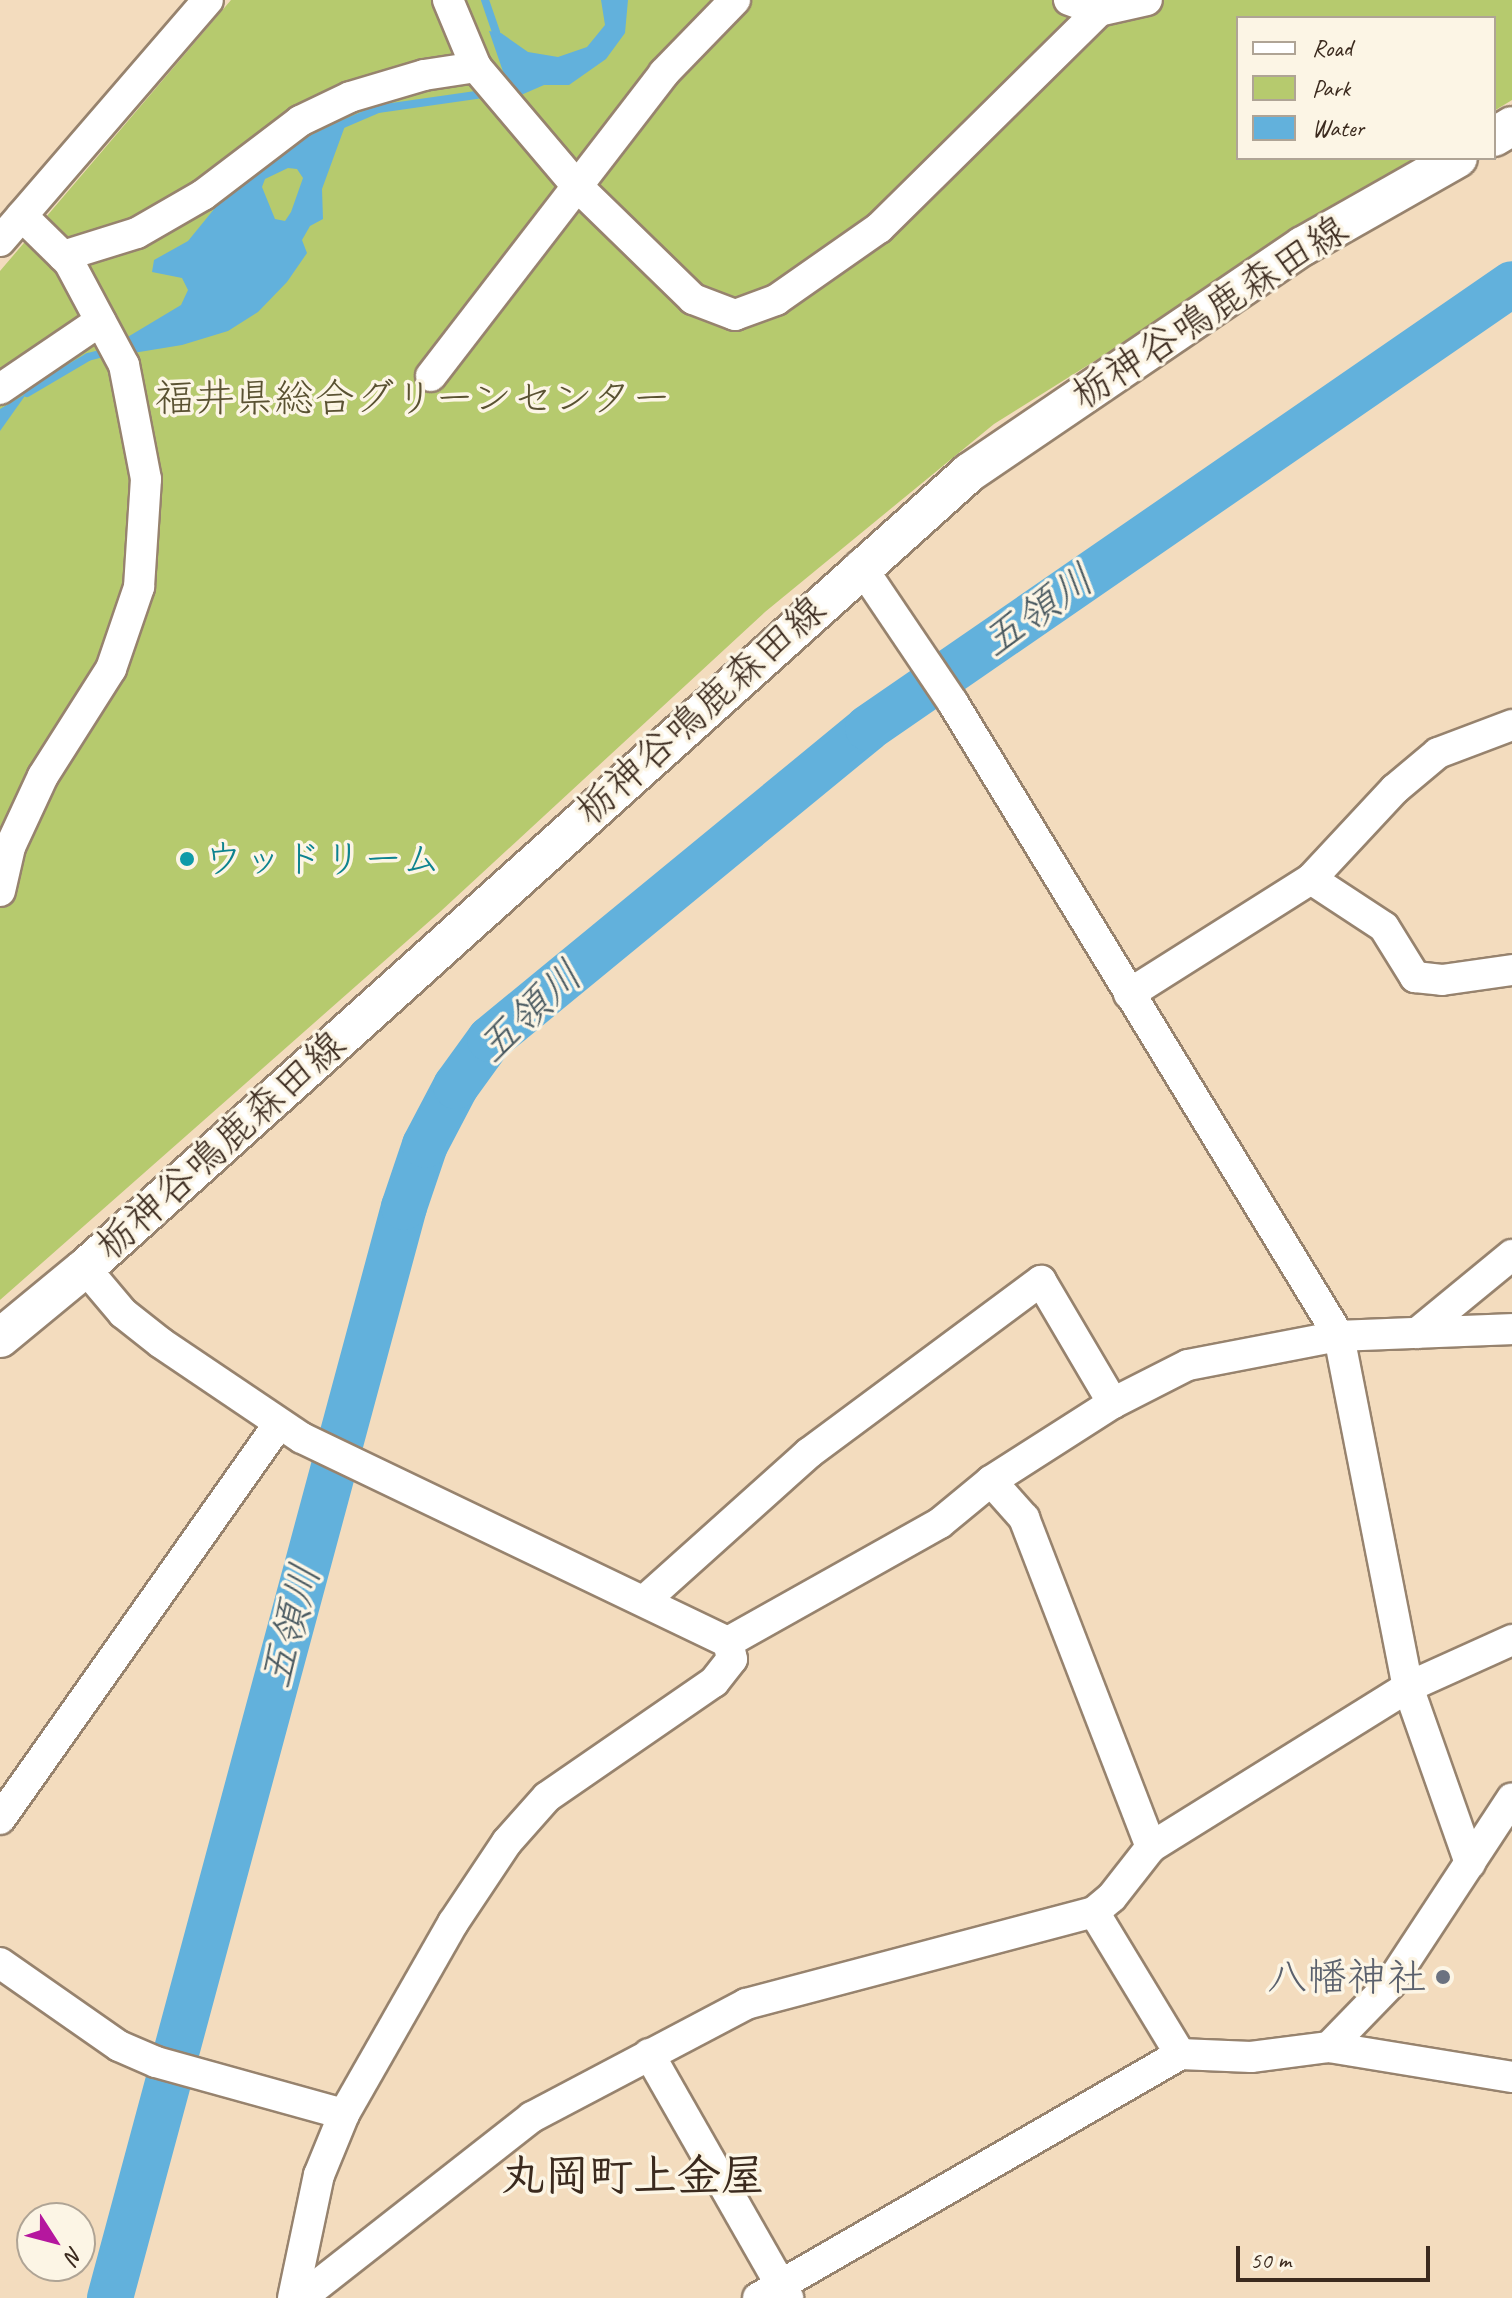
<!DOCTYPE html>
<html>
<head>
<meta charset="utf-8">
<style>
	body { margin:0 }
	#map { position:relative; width:1512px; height:2298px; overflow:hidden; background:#f3dcbe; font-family:Caveat,"Klee One",sans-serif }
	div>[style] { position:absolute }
	.green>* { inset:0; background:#b6ca6e }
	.water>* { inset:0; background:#62b1dc }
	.stream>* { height:8px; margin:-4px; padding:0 4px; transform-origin:4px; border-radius:4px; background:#62b1dc }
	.river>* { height:46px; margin:-23px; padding:0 23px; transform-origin:23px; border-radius:23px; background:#62b1dc }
	.roads { filter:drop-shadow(2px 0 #97836e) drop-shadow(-2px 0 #97836e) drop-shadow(0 2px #97836e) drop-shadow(0 -2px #97836e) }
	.minor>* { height:30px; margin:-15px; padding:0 15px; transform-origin:15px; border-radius:15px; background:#fff }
	.major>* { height:38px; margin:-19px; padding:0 19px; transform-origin:19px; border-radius:19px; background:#fff }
	.dots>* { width:22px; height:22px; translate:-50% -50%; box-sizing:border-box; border:4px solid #fcf5e5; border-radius:50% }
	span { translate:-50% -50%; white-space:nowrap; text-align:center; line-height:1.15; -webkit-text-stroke:7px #fcf5e5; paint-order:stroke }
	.street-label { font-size:40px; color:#3b2a1e }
	.park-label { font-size:40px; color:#5a5232 }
	.culture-label { font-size:40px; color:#0d838f }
	.left { translate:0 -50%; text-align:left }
	.worship-label { font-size:40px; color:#5b616d }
	.right { translate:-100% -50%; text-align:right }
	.water-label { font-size:42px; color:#495960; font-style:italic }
	.quarter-label { font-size:44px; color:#3b2a1e; font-weight:700 }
	.legend { position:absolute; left:1236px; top:16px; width:260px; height:144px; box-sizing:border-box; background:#fcf5e5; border:2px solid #afa495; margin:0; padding:10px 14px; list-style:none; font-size:24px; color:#3b2a1e }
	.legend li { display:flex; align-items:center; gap:16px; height:40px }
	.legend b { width:40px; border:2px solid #afa495 }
	.north { position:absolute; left:16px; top:2202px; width:80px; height:80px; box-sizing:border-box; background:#fcf5e5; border:2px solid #afa495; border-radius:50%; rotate:126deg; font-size:22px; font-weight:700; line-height:32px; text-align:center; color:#3b2a1e }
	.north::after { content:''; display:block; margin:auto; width:28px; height:36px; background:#b5179e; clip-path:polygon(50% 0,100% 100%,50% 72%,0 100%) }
	.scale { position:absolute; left:1236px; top:2246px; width:194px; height:36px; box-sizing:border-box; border:4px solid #3b2a1e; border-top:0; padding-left:10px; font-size:24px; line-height:28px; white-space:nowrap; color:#3b2a1e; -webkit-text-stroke:6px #fcf5e5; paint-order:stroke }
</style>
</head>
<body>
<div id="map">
	<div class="green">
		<div style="clip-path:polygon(231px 0,1512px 0,1512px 100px,1494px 111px,1494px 18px,1238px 18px,1238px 158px,1419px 158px,994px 424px,765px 612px,441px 911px,0 1300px,0 271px)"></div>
	</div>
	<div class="water">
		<div style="clip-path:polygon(601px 0,628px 0,625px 33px,606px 59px,569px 85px,544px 85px,521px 95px,507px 83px,489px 31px,501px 33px,528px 52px,558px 57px,587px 47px,605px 25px)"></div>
		<div style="clip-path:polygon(evenodd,340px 121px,345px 126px,322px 189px,323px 219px,310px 226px,302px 240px,307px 253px,287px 282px,258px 312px,228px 331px,182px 345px,127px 354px,121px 341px,181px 305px,188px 290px,182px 278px,152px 272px,154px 260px,188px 241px,219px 203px,282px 149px,340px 121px,288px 168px,297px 169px,303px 178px,291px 212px,285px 221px,275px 219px,262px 187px,265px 179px,288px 168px)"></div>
		<div style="clip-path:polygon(27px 393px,0 431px,0 409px)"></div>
	</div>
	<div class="stream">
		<div style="left:485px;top:0;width:34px;rotate:71deg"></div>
		<div style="left:343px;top:124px;width:38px;rotate:-23deg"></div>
		<div style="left:378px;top:109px;width:113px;rotate:-8.1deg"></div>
		<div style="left:27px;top:393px;width:71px;rotate:-30.5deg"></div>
		<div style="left:88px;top:357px;width:24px;rotate:-15deg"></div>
	</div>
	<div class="river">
		<div style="left:110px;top:2298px;width:1130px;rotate:-74.92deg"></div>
		<div style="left:404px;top:1207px;width:65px;rotate:-71.3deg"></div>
		<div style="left:425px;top:1145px;width:67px;rotate:-62.3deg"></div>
		<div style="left:456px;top:1086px;width:58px;rotate:-54.1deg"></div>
		<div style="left:490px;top:1039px;width:489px;rotate:-39.4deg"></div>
		<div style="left:868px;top:728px;width:782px;rotate:-34.58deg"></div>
	</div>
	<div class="roads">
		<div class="minor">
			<div style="left:448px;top:0;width:73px;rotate:67.3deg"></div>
			<div style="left:476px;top:67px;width:156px;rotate:49.7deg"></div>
			<div style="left:577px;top:186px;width:162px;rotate:44.2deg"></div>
			<div style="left:693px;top:299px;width:45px;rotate:20.9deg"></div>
			<div style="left:735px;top:315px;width:44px;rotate:-20.1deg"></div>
			<div style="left:776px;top:300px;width:126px;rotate:-35deg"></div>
			<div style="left:879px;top:228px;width:309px;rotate:-44.6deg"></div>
			<div style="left:1069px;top:0;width:32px;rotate:20deg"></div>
			<div style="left:1099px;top:11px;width:49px;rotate:-12.9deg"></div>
			<div style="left:0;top:241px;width:318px;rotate:-49.2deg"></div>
			<div style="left:63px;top:256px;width:77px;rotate:-17.3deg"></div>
			<div style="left:137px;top:233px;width:76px;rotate:-29.9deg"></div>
			<div style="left:203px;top:195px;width:122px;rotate:-37.3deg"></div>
			<div style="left:300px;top:121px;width:55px;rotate:-25.6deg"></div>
			<div style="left:350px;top:97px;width:77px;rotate:-16.6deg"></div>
			<div style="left:424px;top:75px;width:53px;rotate:-8.7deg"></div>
			<div style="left:431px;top:376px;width:382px;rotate:-52.4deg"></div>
			<div style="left:664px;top:73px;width:102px;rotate:-45.8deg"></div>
			<div style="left:0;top:389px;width:121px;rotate:-34.2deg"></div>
			<div style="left:860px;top:565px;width:166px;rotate:56deg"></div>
			<div style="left:953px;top:703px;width:741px;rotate:58.63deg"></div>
			<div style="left:1339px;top:1336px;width:358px;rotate:78.9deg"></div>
			<div style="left:1408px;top:1687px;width:187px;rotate:70.6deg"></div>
			<div style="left:1311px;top:879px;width:123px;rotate:-47deg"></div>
			<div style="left:1395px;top:789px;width:56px;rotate:-39.9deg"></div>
			<div style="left:1438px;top:753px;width:79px;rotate:-20.7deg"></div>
			<div style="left:0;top:891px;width:45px;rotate:-77.2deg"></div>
			<div style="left:10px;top:847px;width:78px;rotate:-65.1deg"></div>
			<div style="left:43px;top:776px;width:127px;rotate:-57.6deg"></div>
			<div style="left:111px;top:669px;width:87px;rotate:-71.1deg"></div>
			<div style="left:139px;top:587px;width:108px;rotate:-86.3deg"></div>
			<div style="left:146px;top:479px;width:116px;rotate:-100.9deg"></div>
			<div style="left:124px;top:365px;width:117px;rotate:-118.1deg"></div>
			<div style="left:69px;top:262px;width:66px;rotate:-135.6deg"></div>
			<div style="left:1129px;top:994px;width:215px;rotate:-32.3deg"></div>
			<div style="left:1311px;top:879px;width:87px;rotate:33.3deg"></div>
			<div style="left:1384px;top:927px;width:59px;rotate:58.2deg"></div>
			<div style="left:1415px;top:977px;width:27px;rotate:6deg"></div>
			<div style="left:1442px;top:980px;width:71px;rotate:-8.1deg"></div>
			<div style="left:85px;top:1268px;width:59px;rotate:49.8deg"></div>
			<div style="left:123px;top:1313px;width:48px;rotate:38.3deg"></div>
			<div style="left:161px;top:1343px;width:170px;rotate:34deg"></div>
			<div style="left:302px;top:1438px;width:472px;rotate:25.6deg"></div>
			<div style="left:1417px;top:1333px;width:123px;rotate:-39.4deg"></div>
			<div style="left:991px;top:1481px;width:50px;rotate:48.3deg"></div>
			<div style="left:1024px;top:1518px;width:353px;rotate:68.9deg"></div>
			<div style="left:644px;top:1601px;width:222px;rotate:-41.9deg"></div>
			<div style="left:809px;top:1453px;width:289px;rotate:-36.6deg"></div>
			<div style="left:1041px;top:1281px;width:142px;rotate:59.5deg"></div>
			<div style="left:0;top:1819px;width:484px;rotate:-54.8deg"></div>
			<div style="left:1094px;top:1912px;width:166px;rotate:58.8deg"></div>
			<div style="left:0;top:1963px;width:145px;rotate:34.9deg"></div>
			<div style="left:119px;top:2046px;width:40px;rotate:23.4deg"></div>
			<div style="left:156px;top:2062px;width:195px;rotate:15.5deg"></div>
			<div style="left:1329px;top:2047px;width:88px;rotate:-45.9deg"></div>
			<div style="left:1390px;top:1984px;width:222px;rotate:-56.7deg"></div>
			<div style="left:649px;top:2054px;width:281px;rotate:60.3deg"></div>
			<div style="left:293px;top:2298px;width:126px;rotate:-78.1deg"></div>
			<div style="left:319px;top:2175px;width:66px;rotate:-67.7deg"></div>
			<div style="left:344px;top:2114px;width:220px;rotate:-60.3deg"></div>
			<div style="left:453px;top:1923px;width:97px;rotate:-56.3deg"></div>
			<div style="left:507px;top:1842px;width:60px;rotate:-48.4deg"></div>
			<div style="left:547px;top:1797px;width:203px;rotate:-34.6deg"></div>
			<div style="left:714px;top:1682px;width:29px;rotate:-52deg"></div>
			<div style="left:732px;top:1659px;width:17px;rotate:-103deg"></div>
			<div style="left:728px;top:1642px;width:243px;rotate:-29.3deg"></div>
			<div style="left:940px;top:1523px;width:66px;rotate:-39.5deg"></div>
			<div style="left:991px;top:1481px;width:145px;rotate:-32.6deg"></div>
			<div style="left:1113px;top:1403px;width:84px;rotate:-26.9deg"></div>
			<div style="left:1188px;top:1365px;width:154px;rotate:-10.9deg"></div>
			<div style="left:1339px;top:1336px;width:173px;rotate:-2.3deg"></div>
			<div style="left:301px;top:2298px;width:293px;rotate:-38.1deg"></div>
			<div style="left:532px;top:2117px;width:242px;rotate:-27.8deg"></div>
			<div style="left:746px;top:2004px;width:360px;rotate:-14.8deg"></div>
			<div style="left:1094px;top:1912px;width:23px;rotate:-40deg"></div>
			<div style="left:1112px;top:1897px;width:63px;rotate:-52deg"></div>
			<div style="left:1151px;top:1847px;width:303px;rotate:-31.9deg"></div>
			<div style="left:1408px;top:1687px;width:114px;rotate:-24.3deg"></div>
			<div style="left:758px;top:2298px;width:487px;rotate:-30deg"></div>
			<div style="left:1180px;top:2054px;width:71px;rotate:2.4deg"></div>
			<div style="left:1251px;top:2057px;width:79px;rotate:-7.3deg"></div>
			<div style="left:1329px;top:2047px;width:185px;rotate:9.3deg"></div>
		</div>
		<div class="major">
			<div style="left:1494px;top:137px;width:21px;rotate:-31deg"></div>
			<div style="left:0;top:1338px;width:110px;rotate:-39.5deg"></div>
			<div style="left:85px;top:1268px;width:1190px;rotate:-41.97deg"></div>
			<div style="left:970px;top:472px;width:402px;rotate:-34.2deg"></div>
			<div style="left:1303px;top:246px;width:178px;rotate:-29.6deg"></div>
		</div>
	</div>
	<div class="dots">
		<div style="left:187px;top:859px;background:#0f9aa8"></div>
		<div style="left:1443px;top:1977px;background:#6b7280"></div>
	</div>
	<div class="street-label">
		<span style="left:1209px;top:312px;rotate:-33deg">栃神谷鳴鹿森田線</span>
		<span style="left:700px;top:710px;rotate:-42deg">栃神谷鳴鹿森田線</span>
		<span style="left:220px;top:1145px;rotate:-42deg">栃神谷鳴鹿森田線</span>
	</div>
	<div class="park-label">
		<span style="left:413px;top:398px">福井県総合グリーンセンター</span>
	</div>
	<div class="culture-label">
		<span class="left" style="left:203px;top:859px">ウッドリーム</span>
	</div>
	<div class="worship-label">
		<span class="right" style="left:1427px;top:1977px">八幡神社</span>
	</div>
	<div class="water-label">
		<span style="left:1038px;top:611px;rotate:-35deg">五領川</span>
		<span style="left:530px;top:1012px;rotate:-43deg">五領川</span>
		<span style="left:291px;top:1626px;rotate:-75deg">五領川</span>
	</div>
	<div class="quarter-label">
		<span style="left:633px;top:2176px">丸岡町上金屋</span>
	</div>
	<ul class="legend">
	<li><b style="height:10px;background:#fff"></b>Road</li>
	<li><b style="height:22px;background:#b6ca6e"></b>Park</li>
	<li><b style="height:22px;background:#62b1dc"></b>Water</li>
	</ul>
	<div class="north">N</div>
	<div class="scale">50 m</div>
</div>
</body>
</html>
